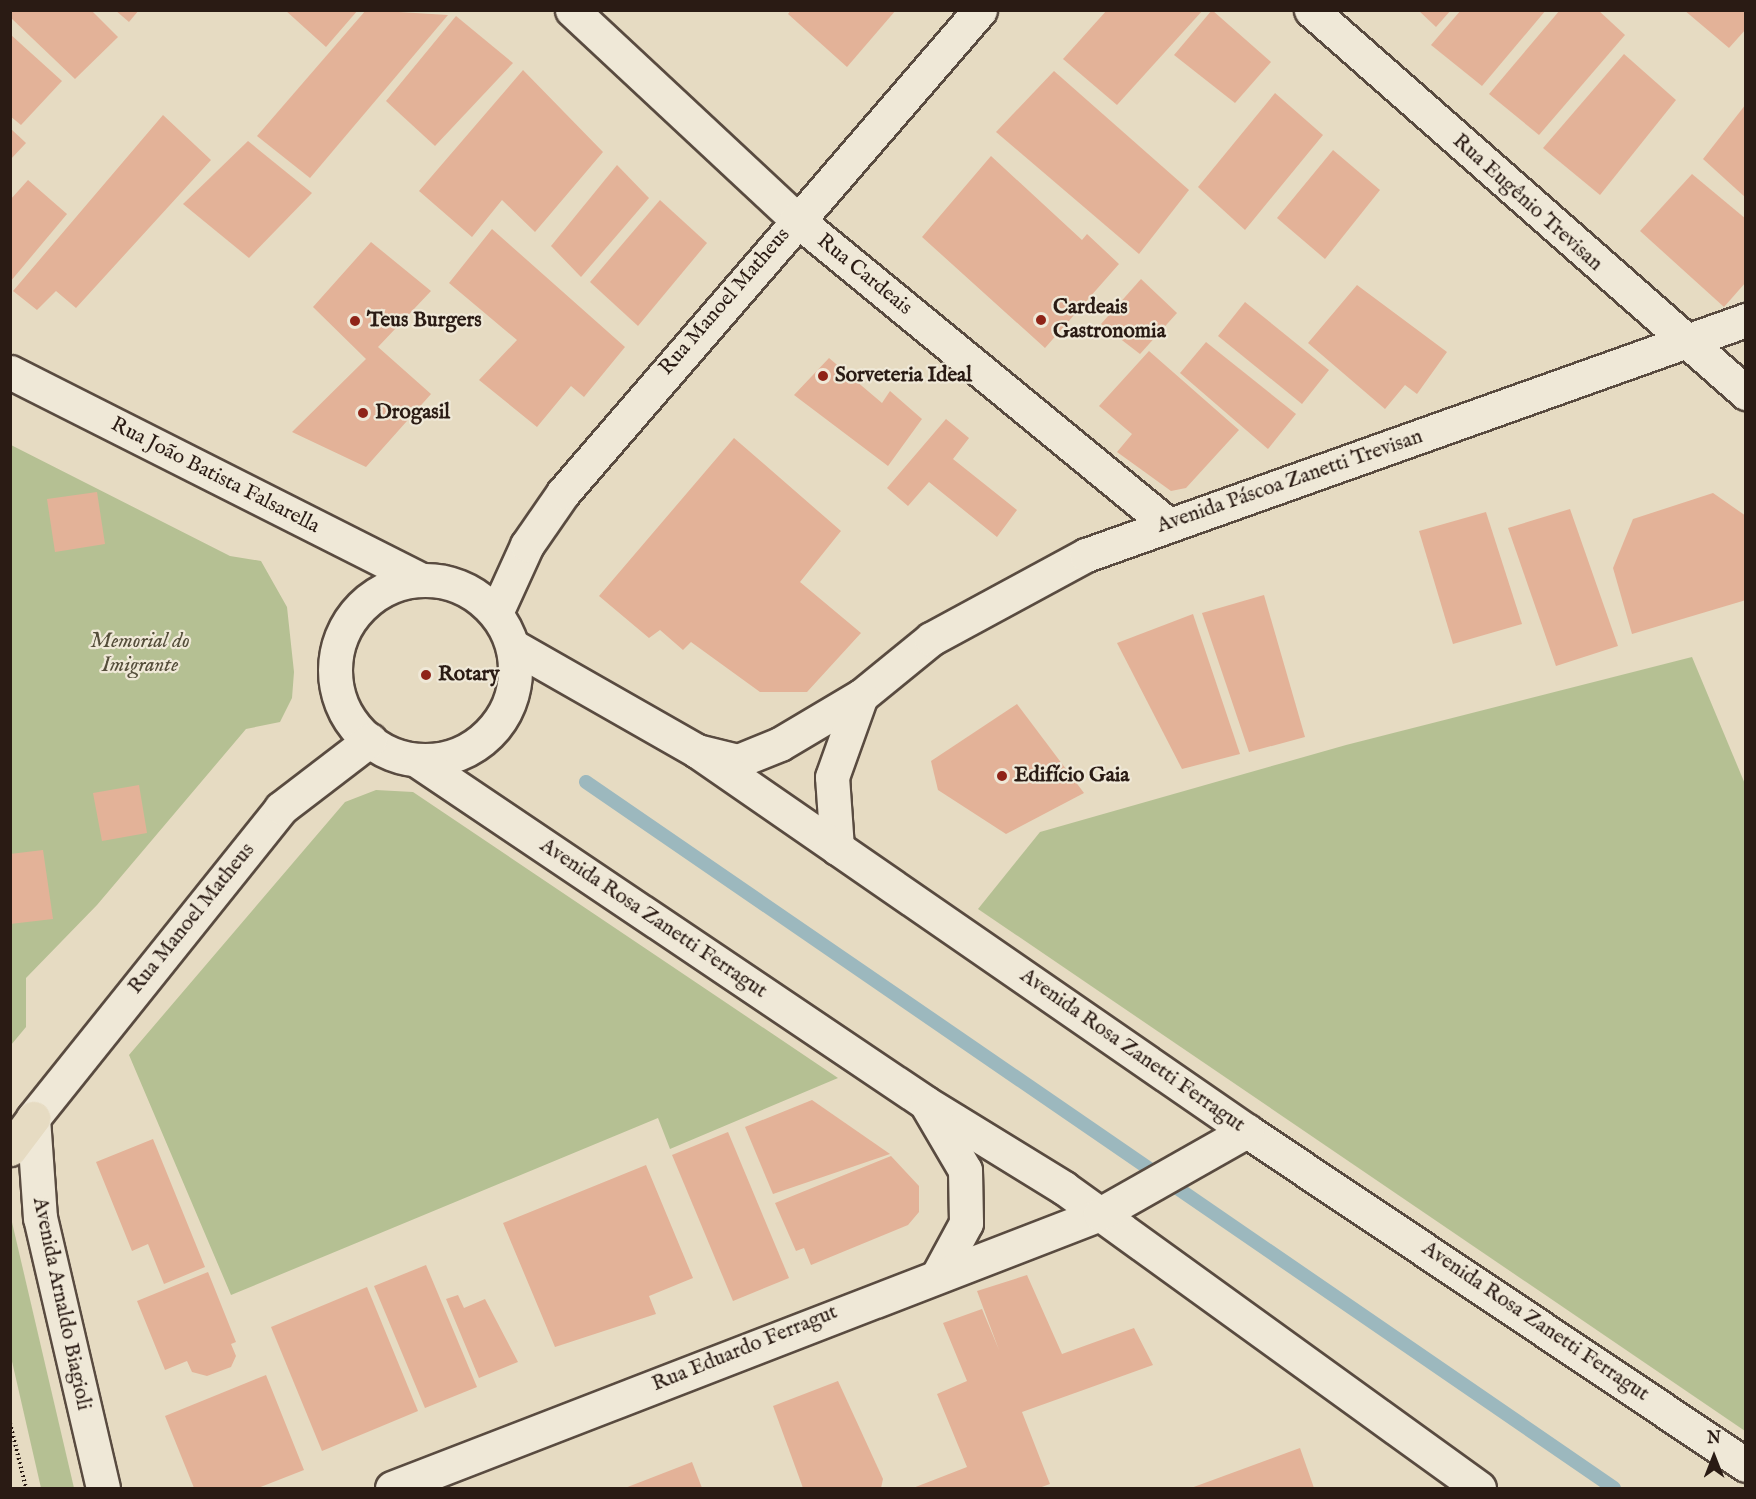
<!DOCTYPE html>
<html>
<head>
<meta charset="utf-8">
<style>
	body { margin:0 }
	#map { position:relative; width:1756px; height:1499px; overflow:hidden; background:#e6dbc2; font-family:"IM FELL English",serif }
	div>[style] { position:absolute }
	.green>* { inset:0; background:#b5c093 }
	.stream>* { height:14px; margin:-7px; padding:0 7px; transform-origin:7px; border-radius:7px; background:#9cb8be }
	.building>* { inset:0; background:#e3b298 }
	.path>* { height:4px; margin-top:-2px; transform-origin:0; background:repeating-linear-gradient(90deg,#2a1b14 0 1.5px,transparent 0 4.5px) }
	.roads { filter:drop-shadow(2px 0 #594b40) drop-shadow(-2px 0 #594b40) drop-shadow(0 2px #594b40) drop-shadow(0 -2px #594b40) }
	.minor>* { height:33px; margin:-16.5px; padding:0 16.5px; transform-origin:16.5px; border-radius:16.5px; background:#efe8d7 }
	.secondary>* { height:33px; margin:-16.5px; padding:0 16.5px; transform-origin:16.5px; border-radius:16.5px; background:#efe8d7 }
	.secondary>.ring { margin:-16.5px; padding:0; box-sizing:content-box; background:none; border:33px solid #efe8d7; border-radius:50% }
	.primary>* { height:33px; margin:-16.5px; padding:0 16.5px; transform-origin:16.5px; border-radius:16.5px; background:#e6dbc2 }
	.dots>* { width:16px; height:16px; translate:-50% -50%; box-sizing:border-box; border:3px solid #efe8d7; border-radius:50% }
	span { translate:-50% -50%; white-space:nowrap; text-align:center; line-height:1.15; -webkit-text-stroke:4.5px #efe8d7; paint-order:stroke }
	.street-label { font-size:21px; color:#2a1b14 }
	.poi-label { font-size:21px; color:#2a1b14; font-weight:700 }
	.left { translate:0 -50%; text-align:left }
	.park-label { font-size:21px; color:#544d3a; font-style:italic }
	.frame { position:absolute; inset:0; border:12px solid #2a1b14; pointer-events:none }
	.north { position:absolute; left:1684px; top:1427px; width:60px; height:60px; -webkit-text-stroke:4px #efe8d7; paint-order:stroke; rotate:0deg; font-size:16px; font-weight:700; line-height:24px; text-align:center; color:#2a1b14 }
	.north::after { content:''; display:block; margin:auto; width:21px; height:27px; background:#2a1b14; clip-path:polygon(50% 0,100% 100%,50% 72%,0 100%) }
</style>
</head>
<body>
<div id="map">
	<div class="green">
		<div style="clip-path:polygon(11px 445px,230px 556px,261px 561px,287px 607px,294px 672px,292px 698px,280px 722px,246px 729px,97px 905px,26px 978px,26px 1027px,11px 1045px)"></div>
		<div style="clip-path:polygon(1692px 657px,1745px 784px,1745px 1431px,978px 909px,1040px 832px,1346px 745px)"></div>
		<div style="clip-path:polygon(376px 790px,413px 792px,838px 1078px,670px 1149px,658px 1118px,231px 1295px,129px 1055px,345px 802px)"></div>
		<div style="clip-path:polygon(10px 1218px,11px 1218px,74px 1488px,41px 1488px,11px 1357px)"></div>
	</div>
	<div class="stream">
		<div style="left:586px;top:782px;width:1247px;rotate:34.48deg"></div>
	</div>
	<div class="building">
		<div style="clip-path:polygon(10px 10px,91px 10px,118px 37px,75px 79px,10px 17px)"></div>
		<div style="clip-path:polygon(115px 10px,139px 10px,129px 22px)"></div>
		<div style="clip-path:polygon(285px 10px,358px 10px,326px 47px)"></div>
		<div style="clip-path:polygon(366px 10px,448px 15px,310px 178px,257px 136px)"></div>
		<div style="clip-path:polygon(791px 10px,896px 10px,847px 67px,788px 14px)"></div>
		<div style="clip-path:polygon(1107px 10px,1203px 10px,1117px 105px,1063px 59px)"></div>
		<div style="clip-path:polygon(1212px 10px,1271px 62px,1235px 103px,1174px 55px)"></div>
		<div style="clip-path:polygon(1418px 10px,1451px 10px,1436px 27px)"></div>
		<div style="clip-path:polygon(1461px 10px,1546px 10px,1482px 86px,1431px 45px)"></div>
		<div style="clip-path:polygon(1560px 10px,1598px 10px,1625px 35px,1539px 135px,1489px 94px)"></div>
		<div style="clip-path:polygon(1684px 10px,1746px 10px,1746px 29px,1729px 48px)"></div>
		<div style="clip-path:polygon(456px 16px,513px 63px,435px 146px,386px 101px)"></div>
		<div style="clip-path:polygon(10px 34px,62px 81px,21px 125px,10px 116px)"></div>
		<div style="clip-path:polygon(1624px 54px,1676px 100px,1600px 195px,1543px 148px)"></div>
		<div style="clip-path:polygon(523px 70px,603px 152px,535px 232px,502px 200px,472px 237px,419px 191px)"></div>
		<div style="clip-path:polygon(1054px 71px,1189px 190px,1139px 254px,996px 132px)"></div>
		<div style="clip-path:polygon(1275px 93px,1323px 135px,1245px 230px,1198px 187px)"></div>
		<div style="clip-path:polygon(1746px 104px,1746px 198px,1703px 159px)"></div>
		<div style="clip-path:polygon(163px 115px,211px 160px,76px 308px,56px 291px,37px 310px,13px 291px)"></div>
		<div style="clip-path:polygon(10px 128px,26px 143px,10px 160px)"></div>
		<div style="clip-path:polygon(248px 141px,312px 193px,249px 258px,183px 204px)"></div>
		<div style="clip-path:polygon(1333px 150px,1380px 190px,1325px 259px,1277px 218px)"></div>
		<div style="clip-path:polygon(991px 156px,1082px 240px,1087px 234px,1119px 264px,1045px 348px,922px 237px)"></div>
		<div style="clip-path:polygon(617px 165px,649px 198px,581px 277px,551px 246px)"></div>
		<div style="clip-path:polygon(1692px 174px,1746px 219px,1746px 282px,1724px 307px,1640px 231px)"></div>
		<div style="clip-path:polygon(28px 180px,67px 214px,10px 282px,10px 200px)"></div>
		<div style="clip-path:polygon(660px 200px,707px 243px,638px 326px,590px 282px)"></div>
		<div style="clip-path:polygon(492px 229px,625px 347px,584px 397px,571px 386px,537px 427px,479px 380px,517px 340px,449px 283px)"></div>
		<div style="clip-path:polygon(371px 242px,431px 291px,378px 347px,431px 394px,366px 467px,292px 432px,366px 359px,313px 307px)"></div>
		<div style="clip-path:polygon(1141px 279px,1177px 313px,1140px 354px,1101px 324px)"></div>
		<div style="clip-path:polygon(1357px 285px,1447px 352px,1417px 394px,1405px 385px,1385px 409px,1308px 343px)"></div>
		<div style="clip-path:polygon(1245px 302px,1329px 370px,1302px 404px,1218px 336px)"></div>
		<div style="clip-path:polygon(1206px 342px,1296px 414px,1268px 449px,1180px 373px)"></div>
		<div style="clip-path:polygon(1149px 351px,1239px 430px,1186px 488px,1171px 491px,1117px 452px,1132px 434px,1099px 406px)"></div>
		<div style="clip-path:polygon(829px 358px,882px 403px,890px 391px,922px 419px,888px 466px,794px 395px)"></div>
		<div style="clip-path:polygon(946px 419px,969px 438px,953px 459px,1017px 510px,997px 537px,929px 482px,908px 506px,887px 488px)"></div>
		<div style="clip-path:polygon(734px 438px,841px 531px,800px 582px,861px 633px,807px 692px,760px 692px,691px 642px,683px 650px,660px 630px,649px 638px,599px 596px)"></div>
		<div style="clip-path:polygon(97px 492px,105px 544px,55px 552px,47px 499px)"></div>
		<div style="clip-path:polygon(1713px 493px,1746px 516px,1746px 600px,1632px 634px,1613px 568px,1633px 519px)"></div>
		<div style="clip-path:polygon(1570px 509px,1618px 646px,1556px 666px,1508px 528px)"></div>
		<div style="clip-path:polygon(1486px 512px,1522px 624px,1453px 644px,1419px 531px)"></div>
		<div style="clip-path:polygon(1264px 595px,1305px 737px,1249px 752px,1202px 613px)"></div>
		<div style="clip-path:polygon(1193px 614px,1240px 754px,1182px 769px,1117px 643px)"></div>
		<div style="clip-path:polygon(1017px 704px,1084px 793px,1006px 834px,938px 790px,931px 761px)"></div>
		<div style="clip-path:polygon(139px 785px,147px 833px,102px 841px,93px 793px)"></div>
		<div style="clip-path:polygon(43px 850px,53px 919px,10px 924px,10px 854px)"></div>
		<div style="clip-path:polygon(812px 1100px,890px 1154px,773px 1194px,745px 1127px)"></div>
		<div style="clip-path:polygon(728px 1132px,789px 1278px,733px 1301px,672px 1155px)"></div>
		<div style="clip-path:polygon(153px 1139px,205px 1267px,164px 1284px,148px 1244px,132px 1251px,96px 1162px)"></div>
		<div style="clip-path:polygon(891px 1156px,919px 1186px,919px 1212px,908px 1225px,811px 1265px,804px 1248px,796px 1251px,775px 1203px)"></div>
		<div style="clip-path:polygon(646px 1165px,693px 1278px,649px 1296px,656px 1314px,555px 1347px,503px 1223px)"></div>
		<div style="clip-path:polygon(426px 1265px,477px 1387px,425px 1408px,374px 1286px)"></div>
		<div style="clip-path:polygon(208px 1272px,236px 1342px,231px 1344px,236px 1356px,231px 1367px,207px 1376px,192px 1372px,187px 1361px,165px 1370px,137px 1301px)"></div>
		<div style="clip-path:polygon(1027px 1275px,1062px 1354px,1134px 1328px,1153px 1365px,1022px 1412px,1050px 1484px,1039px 1488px,913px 1488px,967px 1467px,937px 1394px,967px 1381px,943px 1323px,982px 1309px,999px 1350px,977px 1291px)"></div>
		<div style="clip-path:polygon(367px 1287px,418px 1411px,322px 1451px,271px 1327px)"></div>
		<div style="clip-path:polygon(458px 1295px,464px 1308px,485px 1299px,518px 1362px,479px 1378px,446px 1299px)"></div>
		<div style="clip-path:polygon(266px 1375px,304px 1470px,258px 1488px,194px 1488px,165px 1416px)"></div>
		<div style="clip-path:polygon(838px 1381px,883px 1479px,881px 1488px,803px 1488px,773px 1406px)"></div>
		<div style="clip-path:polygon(1300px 1448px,1314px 1488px,1191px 1488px)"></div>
		<div style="clip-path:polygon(692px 1462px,702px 1488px,625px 1488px)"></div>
	</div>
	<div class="path">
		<div style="left:10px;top:1423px;width:67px;rotate:76.2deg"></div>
	</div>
	<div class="roads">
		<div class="minor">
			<div style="left:572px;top:10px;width:306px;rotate:43deg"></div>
			<div style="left:796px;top:219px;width:482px;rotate:39.4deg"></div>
			<div style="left:1311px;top:10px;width:580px;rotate:41.36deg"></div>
			<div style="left:10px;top:372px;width:459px;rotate:26.8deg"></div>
			<div style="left:697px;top:751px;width:42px;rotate:13.7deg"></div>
			<div style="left:738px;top:761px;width:45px;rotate:-22deg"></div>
			<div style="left:780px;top:744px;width:94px;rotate:-30.7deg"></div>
			<div style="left:861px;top:696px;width:90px;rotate:-39.2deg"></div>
			<div style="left:931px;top:639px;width:176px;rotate:-28.5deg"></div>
			<div style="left:1086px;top:555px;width:701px;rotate:-19.6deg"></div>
			<div style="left:837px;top:848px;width:71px;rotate:-94deg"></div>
			<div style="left:832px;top:777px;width:86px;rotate:-70.3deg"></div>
		</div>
		<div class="secondary">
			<div class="ring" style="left:335px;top:580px;width:147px;height:147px"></div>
			<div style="left:496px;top:613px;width:75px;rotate:-65.5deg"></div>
			<div style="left:527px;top:545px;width:63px;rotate:-55.3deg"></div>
			<div style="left:563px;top:493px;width:638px;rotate:-49.19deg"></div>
			<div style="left:513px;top:646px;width:212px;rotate:29.7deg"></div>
			<div style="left:697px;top:751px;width:669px;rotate:34.64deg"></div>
			<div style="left:1247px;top:1131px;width:600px;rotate:33.8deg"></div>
			<div style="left:418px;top:761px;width:612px;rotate:33.95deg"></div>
			<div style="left:926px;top:1103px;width:162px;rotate:31.6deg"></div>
			<div style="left:1064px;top:1188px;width:512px;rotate:35.86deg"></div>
			<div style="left:928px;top:1107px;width:73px;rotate:59.6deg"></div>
			<div style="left:965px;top:1170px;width:53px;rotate:88.9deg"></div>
			<div style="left:966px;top:1223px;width:57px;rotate:118.4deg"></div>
			<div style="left:103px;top:1488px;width:277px;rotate:-103.1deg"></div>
			<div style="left:40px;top:1218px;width:100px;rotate:-94deg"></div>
			<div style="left:33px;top:1118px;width:397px;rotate:-51.3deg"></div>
			<div style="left:281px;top:808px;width:112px;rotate:-37.4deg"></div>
			<div style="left:392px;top:1488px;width:759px;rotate:-21.16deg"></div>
			<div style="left:1100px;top:1214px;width:169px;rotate:-29.5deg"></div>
		</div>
		<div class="primary">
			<div style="left:10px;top:1149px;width:39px;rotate:-53deg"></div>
		</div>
	</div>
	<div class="dots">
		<div style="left:1041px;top:320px;background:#8f2418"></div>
		<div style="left:355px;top:321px;background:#8f2418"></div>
		<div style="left:823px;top:376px;background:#8f2418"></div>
		<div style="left:363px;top:413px;background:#8f2418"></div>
		<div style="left:426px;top:675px;background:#8f2418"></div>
		<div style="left:1002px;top:776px;background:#8f2418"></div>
	</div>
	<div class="street-label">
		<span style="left:1527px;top:203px;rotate:42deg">Rua Eugênio Trevisan</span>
		<span style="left:864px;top:275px;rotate:39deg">Rua Cardeais</span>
		<span style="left:725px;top:302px;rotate:-49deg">Rua Manoel Matheus</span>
		<span style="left:215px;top:476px;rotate:27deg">Rua João Batista Falsarella</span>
		<span style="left:1290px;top:482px;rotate:-19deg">Avenida Páscoa Zanetti Trevisan</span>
		<span style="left:192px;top:919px;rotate:-51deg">Rua Manoel Matheus</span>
		<span style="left:653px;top:919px;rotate:34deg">Avenida Rosa Zanetti Ferragut</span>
		<span style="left:1132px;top:1051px;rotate:35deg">Avenida Rosa Zanetti Ferragut</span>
		<span style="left:61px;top:1304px;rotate:78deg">Avenida Arnaldo Biagioli</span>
		<span style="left:1535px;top:1322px;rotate:34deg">Avenida Rosa Zanetti Ferragut</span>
		<span style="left:745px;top:1349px;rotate:-22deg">Rua Eduardo Ferragut</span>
	</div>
	<div class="poi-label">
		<span class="left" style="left:1053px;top:320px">Cardeais<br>Gastronomia</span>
		<span class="left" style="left:367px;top:321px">Teus Burgers</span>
		<span class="left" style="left:835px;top:376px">Sorveteria Ideal</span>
		<span class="left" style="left:375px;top:413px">Drogasil</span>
		<span class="left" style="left:438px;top:675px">Rotary</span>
		<span class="left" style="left:1014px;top:776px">Edifício Gaia</span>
	</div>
	<div class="park-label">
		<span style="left:140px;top:654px">Memorial do<br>Imigrante</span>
	</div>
	<div class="frame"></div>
	<div class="north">N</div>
</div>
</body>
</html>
